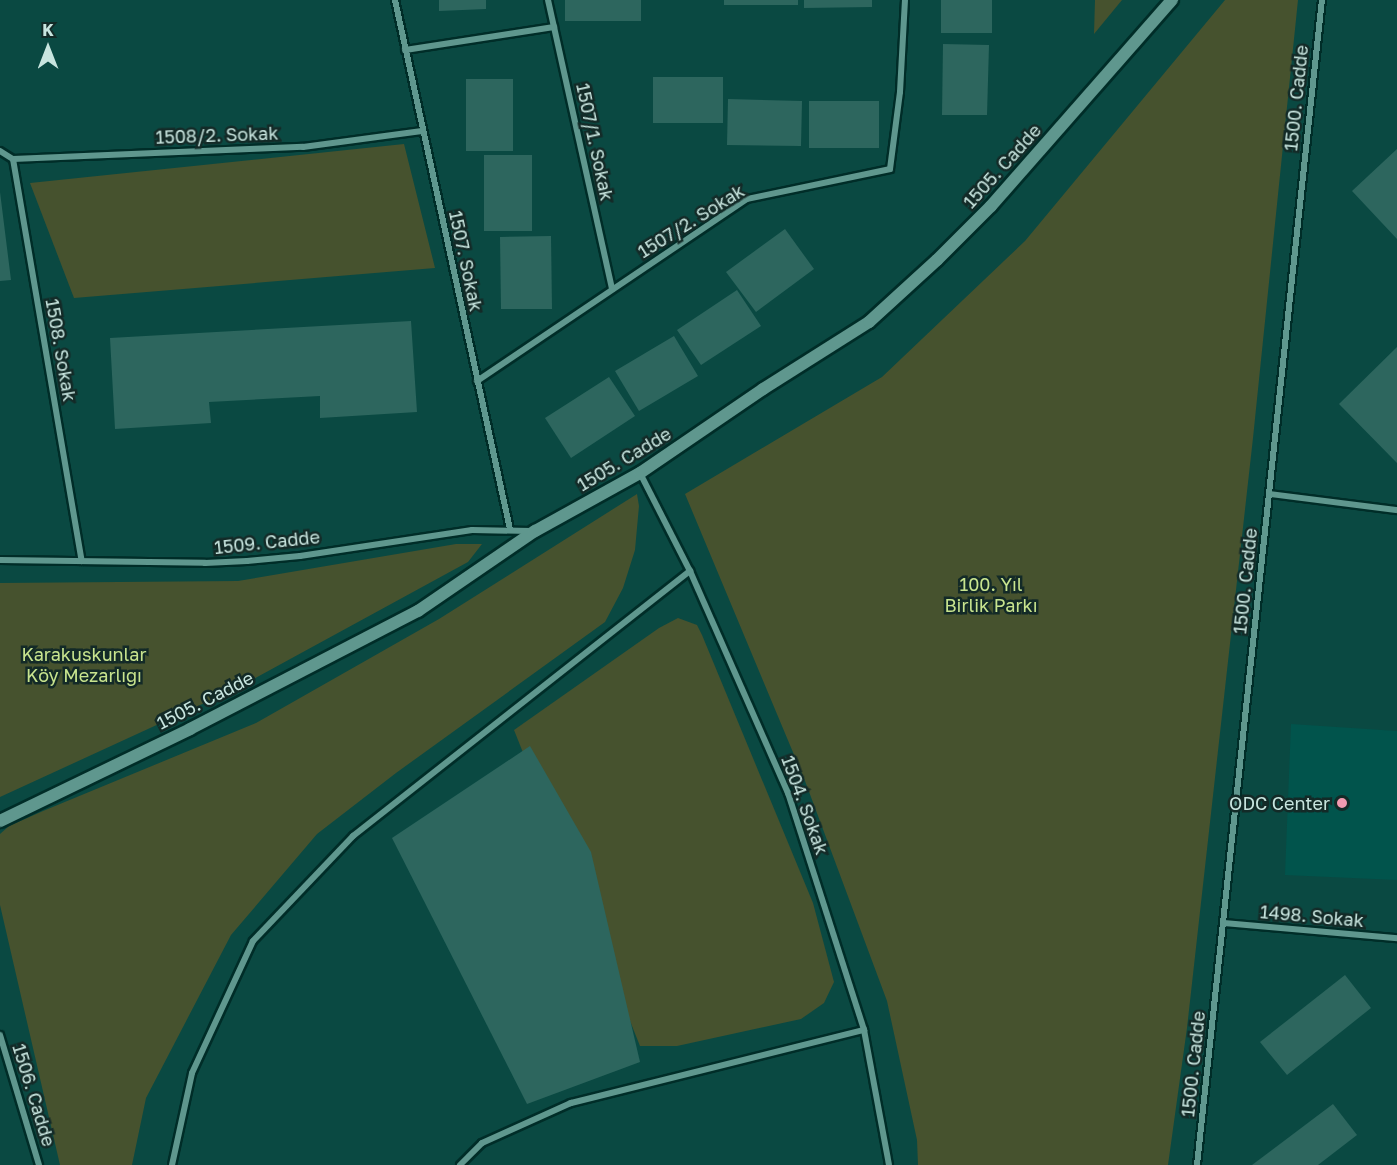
<!DOCTYPE html>
<html>
<head>
<meta charset="utf-8">
<style>
	body { margin:0 }
	#map { position:relative; width:1397px; height:1165px; overflow:hidden; background:#0a4942; font-family:"Golos Text",sans-serif }
	div>[style] { position:absolute }
	.built>* { inset:0; background:#01544c }
	.green>* { inset:0; background:#46522e }
	.building>* { inset:0; background:#2d665e }
	.roads { filter:drop-shadow(2px 0 #002d28) drop-shadow(-2px 0 #002d28) drop-shadow(0 2px #002d28) drop-shadow(0 -2px #002d28) }
	.street>* { height:6px; margin:-3px; padding:0 3px; transform-origin:3px; border-radius:3px; background:#5f978e }
	.secondary>* { height:12px; margin:-6px; padding:0 6px; transform-origin:6px; border-radius:6px; background:#5f978e }
	.dots>* { width:16px; height:16px; translate:-50% -50%; box-sizing:border-box; border:3px solid #132a27; border-radius:50% }
	span { translate:-50% -50%; white-space:nowrap; text-align:center; line-height:1.15; -webkit-text-stroke:5px #132a27; paint-order:stroke }
	.street-label { font-size:18px; color:#c8e5df }
	.park-label { font-size:18px; color:#c8e48e }
	.poi-label { font-size:18px; color:#c8e5df }
	.right { translate:-100% -50%; text-align:right }
	.north { position:absolute; left:18px; top:18px; width:60px; height:60px; -webkit-text-stroke:4px #132a27; paint-order:stroke; rotate:0deg; font-size:16px; font-weight:700; line-height:24px; text-align:center; color:#c8e5df }
	.north::after { content:''; display:block; margin:auto; width:21px; height:27px; background:#c8e5df; clip-path:polygon(50% 0,100% 100%,50% 72%,0 100%) }
</style>
</head>
<body>
<div id="map">
	<div class="built">
		<div style="clip-path:polygon(1291px 724px,1397px 731px,1397px 880px,1285px 875px)"></div>
	</div>
	<div class="green">
		<div style="clip-path:polygon(1095px 0,1122px 0,1094px 34px)"></div>
		<div style="clip-path:polygon(1225px 0,1298px 0,1253px 438px,1187px 1028px,1168px 1165px,918px 1165px,917px 1140px,887px 1001px,805px 781px,685px 494px,882px 377px,1025px 241px)"></div>
		<div style="clip-path:polygon(404px 144px,435px 268px,74px 298px,30px 183px)"></div>
		<div style="clip-path:polygon(637px 494px,639px 506px,635px 550px,623px 588px,605px 622px,396px 773px,317px 834px,231px 935px,146px 1098px,132px 1165px,60px 1165px,0 905px,0 834px,9px 826px,43px 811px,256px 723px,439px 619px)"></div>
		<div style="clip-path:polygon(456px 544px,482px 544px,468px 562px,235px 689px,0 797px,0 583px,238px 581px)"></div>
		<div style="clip-path:polygon(678px 618px,697px 625px,702px 635px,813px 903px,834px 982px,824px 1003px,801px 1019px,677px 1046px,640px 1046px,514px 730px,659px 628px)"></div>
	</div>
	<div class="building">
		<div style="clip-path:polygon(439px 0,486px 0,486px 9px,439px 11px)"></div>
		<div style="clip-path:polygon(565px 0,641px 0,641px 21px,565px 21px)"></div>
		<div style="clip-path:polygon(724px 0,798px 0,798px 5px,724px 5px)"></div>
		<div style="clip-path:polygon(804px 0,872px 0,872px 7px,804px 8px)"></div>
		<div style="clip-path:polygon(941px 0,992px 0,992px 33px,941px 33px)"></div>
		<div style="clip-path:polygon(943px 44px,989px 45px,987px 115px,942px 115px)"></div>
		<div style="clip-path:polygon(653px 77px,723px 77px,723px 123px,653px 123px)"></div>
		<div style="clip-path:polygon(466px 79px,513px 79px,513px 151px,466px 151px)"></div>
		<div style="clip-path:polygon(728px 99px,802px 101px,801px 146px,727px 145px)"></div>
		<div style="clip-path:polygon(809px 101px,879px 101px,879px 148px,809px 148px)"></div>
		<div style="clip-path:polygon(1397px 149px,1397px 239px,1352px 191px)"></div>
		<div style="clip-path:polygon(484px 155px,532px 155px,532px 231px,484px 231px)"></div>
		<div style="clip-path:polygon(0 192px,11px 280px,0 281px)"></div>
		<div style="clip-path:polygon(785px 229px,814px 269px,756px 312px,726px 272px)"></div>
		<div style="clip-path:polygon(551px 236px,552px 309px,501px 309px,500px 237px)"></div>
		<div style="clip-path:polygon(737px 290px,761px 326px,701px 365px,677px 330px)"></div>
		<div style="clip-path:polygon(411px 321px,417px 412px,320px 418px,320px 396px,209px 402px,211px 423px,115px 429px,110px 338px)"></div>
		<div style="clip-path:polygon(674px 336px,698px 376px,639px 411px,615px 371px)"></div>
		<div style="clip-path:polygon(1397px 347px,1397px 463px,1339px 404px)"></div>
		<div style="clip-path:polygon(609px 377px,635px 416px,571px 458px,545px 418px)"></div>
		<div style="clip-path:polygon(530px 746px,591px 852px,640px 1062px,527px 1104px,392px 838px)"></div>
		<div style="clip-path:polygon(1345px 975px,1371px 1008px,1287px 1075px,1260px 1042px)"></div>
		<div style="clip-path:polygon(1333px 1104px,1357px 1135px,1318px 1165px,1252px 1165px)"></div>
	</div>
	<div class="roads">
		<div class="street">
			<div style="left:395px;top:0;width:541px;rotate:77.74deg"></div>
			<div style="left:548px;top:0;width:296px;rotate:77.5deg"></div>
			<div style="left:405px;top:50px;width:151px;rotate:-8.8deg"></div>
			<div style="left:0;top:151px;width:15px;rotate:32deg"></div>
			<div style="left:13px;top:159px;width:408px;rotate:80.3deg"></div>
			<div style="left:13px;top:159px;width:290px;rotate:-2.4deg"></div>
			<div style="left:303px;top:147px;width:120px;rotate:-7.7deg"></div>
			<div style="left:477px;top:381px;width:326px;rotate:-34deg"></div>
			<div style="left:747px;top:199px;width:146px;rotate:-11.8deg"></div>
			<div style="left:890px;top:169px;width:78px;rotate:-82.6deg"></div>
			<div style="left:900px;top:92px;width:92px;rotate:-86.9deg"></div>
			<div style="left:640px;top:473px;width:110px;rotate:63deg"></div>
			<div style="left:690px;top:571px;width:243px;rotate:66.2deg"></div>
			<div style="left:788px;top:793px;width:249px;rotate:72.2deg"></div>
			<div style="left:864px;top:1030px;width:137px;rotate:79.5deg"></div>
			<div style="left:1270px;top:494px;width:128px;rotate:7.2deg"></div>
			<div style="left:0;top:560px;width:205px;rotate:0.8deg"></div>
			<div style="left:205px;top:563px;width:42px;rotate:-2.7deg"></div>
			<div style="left:247px;top:561px;width:53px;rotate:-5.4deg"></div>
			<div style="left:300px;top:556px;width:174px;rotate:-8.6deg"></div>
			<div style="left:472px;top:530px;width:59px;rotate:1deg"></div>
			<div style="left:1224px;top:923px;width:174px;rotate:5deg"></div>
			<div style="left:0;top:1035px;width:136px;rotate:73.3deg"></div>
			<div style="left:172px;top:1165px;width:94px;rotate:-77.7deg"></div>
			<div style="left:192px;top:1073px;width:145px;rotate:-65.2deg"></div>
			<div style="left:253px;top:941px;width:145px;rotate:-46.4deg"></div>
			<div style="left:353px;top:836px;width:429px;rotate:-38.2deg"></div>
			<div style="left:460px;top:1165px;width:31px;rotate:-45deg"></div>
			<div style="left:482px;top:1143px;width:98px;rotate:-24.2deg"></div>
			<div style="left:571px;top:1103px;width:302px;rotate:-14deg"></div>
			<div style="left:1197px;top:1165px;width:1172px;rotate:-83.88deg"></div>
		</div>
		<div class="secondary">
			<div style="left:0;top:821px;width:211px;rotate:-25.8deg"></div>
			<div style="left:190px;top:729px;width:257px;rotate:-27.4deg"></div>
			<div style="left:418px;top:611px;width:142px;rotate:-34.4deg"></div>
			<div style="left:535px;top:531px;width:120px;rotate:-28.9deg"></div>
			<div style="left:640px;top:473px;width:149px;rotate:-34.3deg"></div>
			<div style="left:763px;top:389px;width:125px;rotate:-32.3deg"></div>
			<div style="left:869px;top:322px;width:92px;rotate:-42.4deg"></div>
			<div style="left:937px;top:260px;width:76px;rotate:-45deg"></div>
			<div style="left:991px;top:206px;width:274px;rotate:-48.7deg"></div>
		</div>
	</div>
	<div class="dots">
		<div style="left:1342px;top:803px;background:#f29ab0"></div>
	</div>
	<div class="street-label">
		<span style="left:1296px;top:98px;rotate:-84deg">1500. Cadde</span>
		<span style="left:217px;top:135px;rotate:-2deg">1508/2. Sokak</span>
		<span style="left:595px;top:142px;rotate:78deg">1507/1. Sokak</span>
		<span style="left:1002px;top:166px;rotate:-48deg">1505. Cadde</span>
		<span style="left:691px;top:221px;rotate:-32deg">1507/2. Sokak</span>
		<span style="left:466px;top:261px;rotate:78deg">1507. Sokak</span>
		<span style="left:61px;top:350px;rotate:80deg">1508. Sokak</span>
		<span style="left:624px;top:459px;rotate:-31deg">1505. Cadde</span>
		<span style="left:267px;top:542px;rotate:-6deg">1509. Cadde</span>
		<span style="left:1245px;top:581px;rotate:-84deg">1500. Cadde</span>
		<span style="left:205px;top:700px;rotate:-27deg">1505. Cadde</span>
		<span style="left:805px;top:805px;rotate:70deg">1504. Sokak</span>
		<span style="left:1312px;top:916px;rotate:5deg">1498. Sokak</span>
		<span style="left:1193px;top:1064px;rotate:-84deg">1500. Cadde</span>
		<span style="left:34px;top:1095px;rotate:73deg">1506. Cadde</span>
	</div>
	<div class="park-label">
		<span style="left:991px;top:595px">100. Yıl<br>Birlik Parkı</span>
		<span style="left:84px;top:665px">Karakuskunlar<br>Köy Mezarlığı</span>
	</div>
	<div class="poi-label">
		<span class="right" style="left:1330px;top:803px">ODC Center</span>
	</div>
	<div class="north">K</div>
</div>
</body>
</html>
